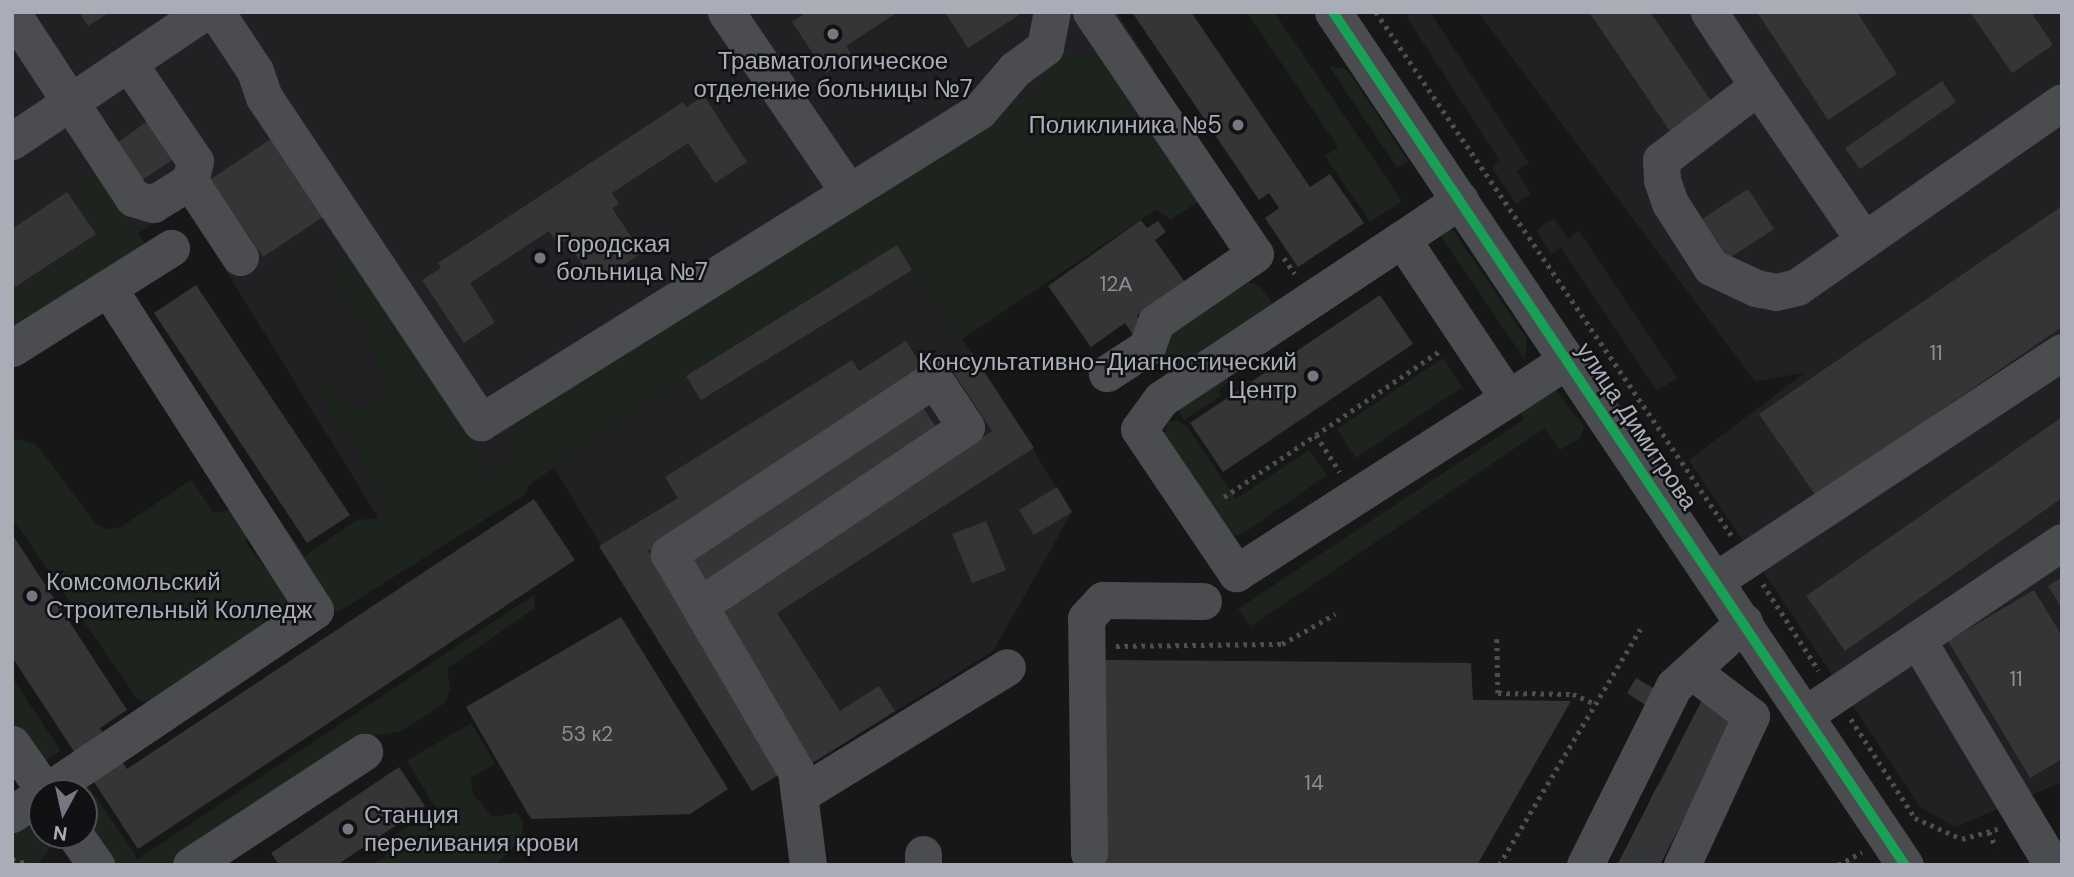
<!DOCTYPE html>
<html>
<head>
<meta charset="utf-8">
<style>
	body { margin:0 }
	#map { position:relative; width:2074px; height:877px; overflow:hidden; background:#171717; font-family:"DM Sans",sans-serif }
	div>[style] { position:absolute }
	.built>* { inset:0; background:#212123 }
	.green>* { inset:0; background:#1d241e }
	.building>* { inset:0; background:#353536 }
	.minor-tunnel>* { height:37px; margin-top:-18.5px; transform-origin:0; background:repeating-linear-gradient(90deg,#343537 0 37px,transparent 0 55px) }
	.path>* { height:4.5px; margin-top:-2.25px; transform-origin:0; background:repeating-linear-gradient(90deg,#4d4e52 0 3.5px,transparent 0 8.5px) }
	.minor>* { height:37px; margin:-18.5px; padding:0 18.5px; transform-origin:18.5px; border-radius:18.5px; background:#4b4c50 }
	.cycleway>* { height:10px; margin:-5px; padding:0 5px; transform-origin:5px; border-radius:5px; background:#1a9f57 }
	.dots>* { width:19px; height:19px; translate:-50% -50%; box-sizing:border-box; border:4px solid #111113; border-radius:50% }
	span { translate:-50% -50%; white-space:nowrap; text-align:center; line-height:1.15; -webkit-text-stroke:5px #111113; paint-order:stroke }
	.number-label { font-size:21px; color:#8b8f98 }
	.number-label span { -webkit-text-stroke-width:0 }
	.poi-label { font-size:24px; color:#a8adb8 }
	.right { translate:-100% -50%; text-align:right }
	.left { translate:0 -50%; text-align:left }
	.street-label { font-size:24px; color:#a8adb8 }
	.frame { position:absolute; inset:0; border:14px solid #a8adb8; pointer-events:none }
	.north { position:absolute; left:28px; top:779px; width:70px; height:70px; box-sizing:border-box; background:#111113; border:2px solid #4d4f55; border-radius:50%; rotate:188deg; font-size:19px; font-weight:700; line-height:28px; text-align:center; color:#a8adb8 }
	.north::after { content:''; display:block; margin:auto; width:24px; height:32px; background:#757880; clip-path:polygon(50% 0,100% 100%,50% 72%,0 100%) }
</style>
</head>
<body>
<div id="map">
	<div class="built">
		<div style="clip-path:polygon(12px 12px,1117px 12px,1154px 69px,1058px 137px,395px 545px,185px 204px,12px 312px)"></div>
		<div style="clip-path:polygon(1412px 12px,1430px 12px,1529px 163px,1517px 171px,1531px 194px,1516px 204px,1492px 167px,1500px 161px,1406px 16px)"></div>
		<div style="clip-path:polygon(1478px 12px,2062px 12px,2062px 782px,1955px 827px,1920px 807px,1689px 460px,1804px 373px,1755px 381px)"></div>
		<div style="clip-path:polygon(1554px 218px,1568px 239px,1579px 231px,1677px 378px,1657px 391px,1561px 248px,1551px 254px,1536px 230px)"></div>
		<div style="clip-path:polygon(897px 245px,972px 353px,1072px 512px,993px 651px,811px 764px,785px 771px,752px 791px,554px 468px,686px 376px)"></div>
	</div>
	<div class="green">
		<div style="clip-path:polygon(1247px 12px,1274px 12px,1402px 201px,1370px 222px,1325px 156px,1338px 147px)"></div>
		<div style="clip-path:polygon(1107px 53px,1203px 199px,1171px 219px,1155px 210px,962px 339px,897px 246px,686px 376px,529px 485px,524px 495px,338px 612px,321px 602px,243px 467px,305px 556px,357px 520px,393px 517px,358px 449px,326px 409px,315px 378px,325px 374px,357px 411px,373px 410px,380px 397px,382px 384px,369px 336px,338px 282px,347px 259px,356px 255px,470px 426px,475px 453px,485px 472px,509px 463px,515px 420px,943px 143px,959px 146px,1050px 81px,1045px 67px,1060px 54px)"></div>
		<div style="clip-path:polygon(1329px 66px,1347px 70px,1408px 161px,1397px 168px)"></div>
		<div style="clip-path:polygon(96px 170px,145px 243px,12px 330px,12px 294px,102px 235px,72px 188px)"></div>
		<div style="clip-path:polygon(1434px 226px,1453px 230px,1527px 339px,1525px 360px)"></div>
		<div style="clip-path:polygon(1241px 280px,1260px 286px,1274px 306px,1169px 377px,1157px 354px,1158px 342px)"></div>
		<div style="clip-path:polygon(1443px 358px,1462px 387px,1356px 458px,1337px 429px)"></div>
		<div style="clip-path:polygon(1225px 376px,1229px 382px,1218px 391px,1221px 396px,1184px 420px,1179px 412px,1188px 401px)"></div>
		<div style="clip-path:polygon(1553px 386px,1584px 427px,1580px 438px,1560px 450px,1545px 428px,1251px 626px,1238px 609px,1523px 420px,1520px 409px)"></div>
		<div style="clip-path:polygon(1177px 420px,1188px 428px,1236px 499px,1309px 450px,1327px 475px,1241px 535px,1230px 535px,1163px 441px,1168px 422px)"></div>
		<div style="clip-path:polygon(12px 438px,36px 444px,96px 524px,107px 529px,121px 527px,191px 480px,214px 513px,231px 510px,246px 527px,246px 544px,292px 600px,277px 622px,153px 704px,138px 700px,12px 518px)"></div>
		<div style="clip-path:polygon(534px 595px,535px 608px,447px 669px,450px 688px,445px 703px,400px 732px,370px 736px,170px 865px,105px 865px,84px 832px,84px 793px,60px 793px,83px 778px,138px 859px)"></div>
		<div style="clip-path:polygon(12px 677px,61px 751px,38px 766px,12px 728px)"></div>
		<div style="clip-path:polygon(471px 723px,495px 764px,471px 778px,473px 794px,493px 817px,516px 813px,523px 822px,522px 838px,496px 865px,371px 865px,388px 854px,384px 842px,436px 808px,407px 761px)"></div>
		<div style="clip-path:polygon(42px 807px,42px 835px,57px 835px,54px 843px,37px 865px,12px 865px,12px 828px)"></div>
	</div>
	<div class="building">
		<div style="clip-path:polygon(79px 12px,110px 12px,88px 26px)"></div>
		<div style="clip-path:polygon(807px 12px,898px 12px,846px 46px,853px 56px,826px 73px,792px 22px)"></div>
		<div style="clip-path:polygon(945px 12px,1017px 12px,1019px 15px,968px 48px)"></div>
		<div style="clip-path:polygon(1132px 12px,1191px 12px,1310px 187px,1330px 174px,1364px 223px,1298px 267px,1265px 218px,1279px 208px,1269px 193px,1259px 200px)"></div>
		<div style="clip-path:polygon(1589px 12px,1650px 12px,1718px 111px,1676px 140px)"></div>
		<div style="clip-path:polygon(1757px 12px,1857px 12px,1897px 74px,1828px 120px)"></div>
		<div style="clip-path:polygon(1970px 12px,2031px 12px,2053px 45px,2012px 73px)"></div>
		<div style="clip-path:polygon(1942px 81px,1956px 102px,1860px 169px,1845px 148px)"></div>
		<div style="clip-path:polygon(704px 96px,747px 162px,715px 183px,688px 143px,612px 193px,619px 204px,612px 208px,642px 253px,595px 284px,566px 240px,558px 245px,549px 231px,470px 283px,495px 322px,464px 343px,422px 280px,441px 268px,438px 263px,683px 102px,686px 107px)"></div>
		<div style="clip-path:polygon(149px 120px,175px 158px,138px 183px,113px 146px)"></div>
		<div style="clip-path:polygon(271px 139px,323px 217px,263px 257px,211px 179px)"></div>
		<div style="clip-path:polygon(1748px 189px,1774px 229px,1711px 270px,1685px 230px)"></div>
		<div style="clip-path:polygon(67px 192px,96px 234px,12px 289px,12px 229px)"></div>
		<div style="clip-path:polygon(2062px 206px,2062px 327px,1816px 496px,1759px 414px)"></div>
		<div style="clip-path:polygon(1141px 220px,1147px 228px,1158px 221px,1166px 232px,1155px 240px,1185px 282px,1137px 316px,1146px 330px,1135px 338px,1125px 323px,1091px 347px,1048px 286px)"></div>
		<div style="clip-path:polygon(897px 245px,912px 270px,701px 400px,686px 376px)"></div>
		<div style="clip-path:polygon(196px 285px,350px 515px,307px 543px,154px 313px)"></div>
		<div style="clip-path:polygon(1380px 295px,1413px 344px,1223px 472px,1190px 423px)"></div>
		<div style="clip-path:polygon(906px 341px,929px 377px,648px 551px,785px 771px,752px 791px,599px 546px,678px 498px,665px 477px,852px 360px,859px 371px)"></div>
		<div style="clip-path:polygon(972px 353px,1034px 448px,777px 613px,840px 711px,879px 686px,895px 711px,811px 764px,712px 611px,992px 431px,950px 367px)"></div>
		<div style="clip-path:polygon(920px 403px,938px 430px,697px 588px,679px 561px)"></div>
		<div style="clip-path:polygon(2062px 417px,2062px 498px,1845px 651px,1806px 596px)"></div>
		<div style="clip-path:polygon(1057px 487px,1072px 512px,1034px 535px,1019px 510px)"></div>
		<div style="clip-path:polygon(534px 499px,575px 560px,138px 849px,12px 657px,12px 534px,127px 710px,100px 728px,127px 769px)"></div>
		<div style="clip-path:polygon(986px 521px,1006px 570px,972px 583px,952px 534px)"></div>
		<div style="clip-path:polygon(2062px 577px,2062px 608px,2048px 586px)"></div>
		<div style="clip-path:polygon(2034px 590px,2062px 636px,2062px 759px,2030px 778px,1948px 641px)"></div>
		<div style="clip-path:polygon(621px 617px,728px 789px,690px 814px,531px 819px,466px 707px)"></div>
		<div style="clip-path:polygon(1105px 660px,1471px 663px,1473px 700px,1571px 701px,1477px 865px,1103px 865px)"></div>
		<div style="clip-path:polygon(1636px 678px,1660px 692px,1650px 708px,1627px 693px)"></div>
		<div style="clip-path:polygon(1702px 700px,1736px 717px,1660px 865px,1617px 865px)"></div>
		<div style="clip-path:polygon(399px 767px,425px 806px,337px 865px,279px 865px,271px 853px)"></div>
	</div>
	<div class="minor-tunnel">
		<div style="left:1649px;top:802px;width:39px;rotate:26deg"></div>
		<div style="left:1636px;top:829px;width:38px;rotate:28deg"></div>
		<div style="left:1623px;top:854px;width:25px;rotate:27deg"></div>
	</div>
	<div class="path">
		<div style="left:1376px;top:12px;width:633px;rotate:55.81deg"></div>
		<div style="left:1284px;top:258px;width:19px;rotate:55deg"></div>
		<div style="left:1316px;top:435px;width:44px;rotate:57deg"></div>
		<div style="left:1224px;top:497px;width:262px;rotate:-34.1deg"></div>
		<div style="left:1763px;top:584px;width:103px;rotate:57.2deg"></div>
		<div style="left:1497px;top:639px;width:54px;rotate:88.9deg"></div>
		<div style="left:1498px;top:693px;width:75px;rotate:0.8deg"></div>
		<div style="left:1573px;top:694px;width:24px;rotate:24deg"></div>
		<div style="left:1116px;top:646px;width:166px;rotate:-0.7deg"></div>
		<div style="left:1282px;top:644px;width:61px;rotate:-29.5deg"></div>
		<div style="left:1851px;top:719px;width:118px;rotate:57.1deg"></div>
		<div style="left:1915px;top:818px;width:51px;rotate:24.1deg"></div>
		<div style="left:1962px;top:839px;width:37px;rotate:-16deg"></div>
		<div style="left:1989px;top:832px;width:17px;rotate:65deg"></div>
		<div style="left:12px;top:859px;width:19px;rotate:18deg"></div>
		<div style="left:1499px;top:865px;width:275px;rotate:-59.1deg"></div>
		<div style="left:1838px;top:865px;width:27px;rotate:-28deg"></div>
	</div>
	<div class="minor">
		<div style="left:216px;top:12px;width:71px;rotate:56.5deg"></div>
		<div style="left:255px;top:71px;width:28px;rotate:71deg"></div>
		<div style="left:264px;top:97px;width:391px;rotate:56.3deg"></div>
		<div style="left:481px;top:422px;width:587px;rotate:-31.98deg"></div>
		<div style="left:979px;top:111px;width:55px;rotate:-49.4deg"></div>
		<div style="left:1015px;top:69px;width:37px;rotate:-36deg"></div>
		<div style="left:1045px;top:47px;width:36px;rotate:-79deg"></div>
		<div style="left:726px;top:12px;width:218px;rotate:55.7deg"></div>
		<div style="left:1091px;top:12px;width:292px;rotate:55.9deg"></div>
		<div style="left:1255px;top:254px;width:120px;rotate:145.5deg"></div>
		<div style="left:1156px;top:322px;width:27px;rotate:110deg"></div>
		<div style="left:1147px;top:347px;width:48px;rotate:147deg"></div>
		<div style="left:1333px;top:12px;width:1027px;rotate:56.16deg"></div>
		<div style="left:1709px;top:12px;width:89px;rotate:56.5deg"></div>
		<div style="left:1758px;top:86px;width:122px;rotate:142.7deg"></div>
		<div style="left:1661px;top:160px;width:20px;rotate:87deg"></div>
		<div style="left:1662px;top:180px;width:24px;rotate:71deg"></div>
		<div style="left:1670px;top:203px;width:76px;rotate:57.4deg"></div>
		<div style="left:1711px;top:267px;width:50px;rotate:25deg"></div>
		<div style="left:1756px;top:288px;width:20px;rotate:11deg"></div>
		<div style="left:1776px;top:292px;width:22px;rotate:-13deg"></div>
		<div style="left:1797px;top:287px;width:323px;rotate:-34.9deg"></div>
		<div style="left:12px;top:13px;width:221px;rotate:56.8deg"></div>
		<div style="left:133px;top:198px;width:21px;rotate:17deg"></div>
		<div style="left:153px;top:204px;width:44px;rotate:-31.9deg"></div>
		<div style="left:130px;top:65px;width:116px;rotate:55.9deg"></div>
		<div style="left:195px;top:161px;width:21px;rotate:104deg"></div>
		<div style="left:190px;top:181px;width:91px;rotate:56.7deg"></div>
		<div style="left:1758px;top:86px;width:187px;rotate:55.5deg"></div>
		<div style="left:12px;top:141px;width:231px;rotate:-33.9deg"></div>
		<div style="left:1402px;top:239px;width:70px;rotate:-33.9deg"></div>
		<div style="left:12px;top:348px;width:188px;rotate:-32.2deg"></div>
		<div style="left:1508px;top:398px;width:191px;rotate:-123.7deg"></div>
		<div style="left:1402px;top:239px;width:289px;rotate:146.4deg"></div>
		<div style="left:1161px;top:399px;width:37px;rotate:126deg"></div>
		<div style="left:1139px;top:429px;width:174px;rotate:56deg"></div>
		<div style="left:1236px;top:573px;width:339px;rotate:-32.7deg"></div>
		<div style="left:1521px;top:390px;width:55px;rotate:-33.1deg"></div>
		<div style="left:1716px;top:580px;width:414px;rotate:-33.4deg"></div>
		<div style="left:700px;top:605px;width:320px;rotate:-33.8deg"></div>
		<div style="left:966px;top:427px;width:58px;rotate:-123.7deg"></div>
		<div style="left:934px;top:379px;width:318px;rotate:146.6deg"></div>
		<div style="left:669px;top:554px;width:251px;rotate:59.7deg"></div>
		<div style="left:796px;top:771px;width:95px;rotate:82.7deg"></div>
		<div style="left:1917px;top:639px;width:263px;rotate:59.1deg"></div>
		<div style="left:1806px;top:714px;width:308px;rotate:-33.9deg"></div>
		<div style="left:12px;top:744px;width:60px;rotate:55.2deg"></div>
		<div style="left:44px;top:793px;width:327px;rotate:-34deg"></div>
		<div style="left:315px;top:610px;width:383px;rotate:-122.7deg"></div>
		<div style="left:799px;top:795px;width:244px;rotate:-31.6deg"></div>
		<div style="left:12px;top:814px;width:36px;rotate:-34deg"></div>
		<div style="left:75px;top:835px;width:37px;rotate:55deg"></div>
		<div style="left:1089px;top:853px;width:235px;rotate:-90.7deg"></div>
		<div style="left:1086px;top:618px;width:25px;rotate:-47deg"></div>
		<div style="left:1103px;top:600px;width:100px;rotate:0.6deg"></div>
		<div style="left:923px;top:854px;width:11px;rotate:90deg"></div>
		<div style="left:191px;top:865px;width:207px;rotate:-33.2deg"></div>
		<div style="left:1585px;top:865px;width:200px;rotate:-63.6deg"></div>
		<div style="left:1674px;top:686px;width:95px;rotate:-42.4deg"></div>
		<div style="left:1682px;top:865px;width:164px;rotate:-65.2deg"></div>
		<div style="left:1751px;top:716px;width:74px;rotate:-142.7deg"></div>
	</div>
	<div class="cycleway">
		<div style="left:1333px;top:12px;width:1027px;rotate:56.16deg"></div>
	</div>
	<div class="dots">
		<div style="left:833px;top:34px;background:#757880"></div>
		<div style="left:1238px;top:125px;background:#757880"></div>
		<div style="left:540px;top:258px;background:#757880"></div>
		<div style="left:1313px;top:376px;background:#757880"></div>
		<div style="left:32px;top:596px;background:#757880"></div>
		<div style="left:348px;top:829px;background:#757880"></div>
	</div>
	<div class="number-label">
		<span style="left:1116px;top:284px">12А</span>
		<span style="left:1936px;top:353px">11</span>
		<span style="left:2016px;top:679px">11</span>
		<span style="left:587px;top:734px">53 к2</span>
		<span style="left:1314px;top:783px">14</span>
	</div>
	<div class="poi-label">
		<span style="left:833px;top:75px">Травматологическое<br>отделение больницы №7</span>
		<span class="right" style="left:1222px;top:125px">Поликлиника №5</span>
		<span class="left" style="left:556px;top:258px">Городская<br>больница №7</span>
		<span class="right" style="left:1297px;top:376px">Консультативно-Диагностический<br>Центр</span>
		<span class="left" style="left:46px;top:596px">Комсомольский<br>Строительный Колледж</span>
		<span class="left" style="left:364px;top:829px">Станция<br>переливания крови</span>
	</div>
	<div class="street-label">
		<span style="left:1637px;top:426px;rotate:56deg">улица Димитрова</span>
	</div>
	<div class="frame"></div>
	<div class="north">N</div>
</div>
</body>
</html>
